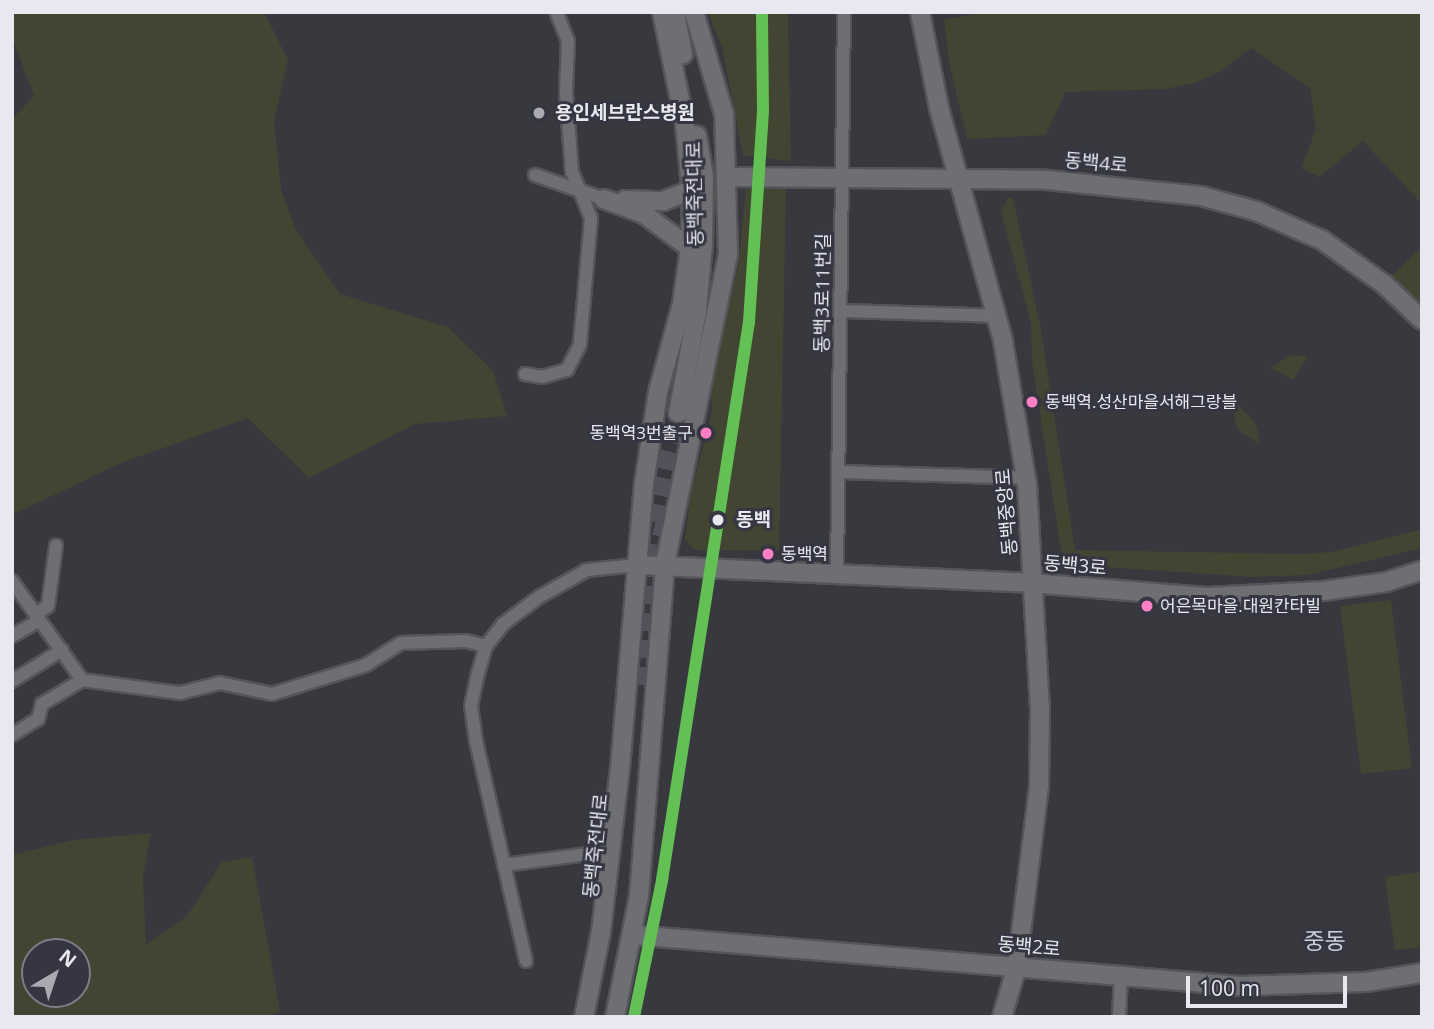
<!DOCTYPE html>
<html>
<head>
<meta charset="utf-8">
<style>
	body { margin:0 }
	#map { position:relative; width:1434px; height:1029px; overflow:hidden; background:#38393f; font-family:"Open Sans","Noto Sans KR",sans-serif }
	div>[style] { position:absolute }
	.green>* { inset:0; background:#424531 }
	.secondary-tunnel>* { height:18px; margin-top:-9px; transform-origin:0; background:repeating-linear-gradient(90deg,#52535a 0 18px,transparent 0 27px) }
	.roads { filter:drop-shadow(2px 0 #54555b) drop-shadow(-2px 0 #54555b) drop-shadow(0 2px #54555b) drop-shadow(0 -2px #54555b) }
	.street>* { height:12px; margin:-6px; padding:0 6px; transform-origin:6px; border-radius:6px; background:#6e6f73 }
	.secondary>* { height:18px; margin:-9px; padding:0 9px; transform-origin:9px; border-radius:9px; background:#6e6f73 }
	.rail-1>* { height:12px; margin:-6px; padding:0 6px; transform-origin:6px; border-radius:6px; background:#62c054 }
	.dots>* { width:19px; height:19px; translate:-50% -50%; box-sizing:border-box; border:4px solid #353642; border-radius:50% }
	span { translate:-50% -50%; white-space:nowrap; text-align:center; line-height:1.15; -webkit-text-stroke:6px #353642; paint-order:stroke }
	.bus-label { font-size:17px; color:#e7e8f0 }
	.left { translate:0 -50%; text-align:left }
	.right { translate:-100% -50%; text-align:right }
	.poi-label { font-size:19px; color:#e7e8f0; font-weight:700 }
	.street-label { font-size:19px; color:#e7e8f0 }
	.stop-label { font-size:19px; color:#e7e8f0; font-weight:700 }
	.quarter-label { font-size:23px; color:#ced1e0 }
	.frame { position:absolute; inset:0; border:14px solid #e7e8f0; pointer-events:none }
	.north { position:absolute; left:21px; top:938px; width:70px; height:70px; box-sizing:border-box; background:#353642; border:2px solid #7c7d88; border-radius:50%; rotate:39deg; font-size:19px; font-weight:700; line-height:28px; text-align:center; color:#e7e8f0 }
	.north::after { content:''; display:block; margin:auto; width:24px; height:32px; background:#aaabb2; clip-path:polygon(50% 0,100% 100%,50% 72%,0 100%) }
	.scale { position:absolute; left:1186px; top:976px; width:161px; height:32px; box-sizing:border-box; border:4px solid #e7e8f0; border-top:0; padding-left:9px; font-size:21px; line-height:24px; white-space:nowrap; color:#e7e8f0; -webkit-text-stroke:5px #353642; paint-order:stroke }
</style>
</head>
<body>
<div id="map">
	<div class="green">
		<div style="clip-path:polygon(12px 12px,264px 12px,288px 60px,274px 122px,281px 189px,296px 230px,340px 294px,448px 327px,493px 371px,507px 416px,415px 424px,309px 478px,248px 418px,121px 463px,12px 515px,12px 119px,34px 96px,12px 37px)"></div>
		<div style="clip-path:polygon(708px 12px,788px 12px,791px 161px,743px 155px,722px 47px)"></div>
		<div style="clip-path:polygon(985px 12px,1422px 12px,1422px 204px,1363px 141px,1319px 177px,1302px 168px,1316px 128px,1310px 88px,1251px 48px,1220px 72px,1194px 83px,1165px 89px,1065px 92px,1046px 135px,967px 139px,949px 62px,944px 20px)"></div>
		<div style="clip-path:polygon(746px 189px,786px 189px,779px 551px,695px 550px,685px 540px,691px 492px,712px 412px,710px 382px,738px 267px)"></div>
		<div style="clip-path:polygon(1008px 198px,1013px 198px,1041px 330px,1075px 550px,1299px 554px,1333px 552px,1422px 529px,1422px 548px,1307px 575px,1252px 577px,1077px 565px,1061px 551px,1032px 361px,1031px 323px,1001px 212px)"></div>
		<div style="clip-path:polygon(1422px 246px,1422px 304px,1392px 276px)"></div>
		<div style="clip-path:polygon(1290px 355px,1308px 356px,1293px 380px,1271px 368px)"></div>
		<div style="clip-path:polygon(1239px 406px,1255px 422px,1261px 445px,1238px 430px,1234px 415px)"></div>
		<div style="clip-path:polygon(1391px 600px,1412px 768px,1361px 774px,1340px 606px)"></div>
		<div style="clip-path:polygon(evenodd,151px 833px,143px 877px,146px 945px,187px 916px,222px 862px,252px 857px,280px 1011px,271px 1017px,12px 1017px,12px 855px,73px 840px,151px 833px,77px 952px,77px 994px,35px 994px,35px 952px,77px 952px)"></div>
		<div style="clip-path:polygon(1422px 872px,1422px 947px,1395px 950px,1385px 877px)"></div>
	</div>
	<div class="secondary-tunnel">
		<div style="left:654px;top:522px;width:112px;rotate:-77.6deg"></div>
		<div style="left:643px;top:685px;width:123px;rotate:-84.4deg"></div>
		<div style="left:655px;top:563px;width:57px;rotate:-76.7deg"></div>
	</div>
	<div class="roads">
		<div class="street">
			<div style="left:535px;top:175px;width:73px;rotate:19.2deg"></div>
			<div style="left:842px;top:311px;width:155px;rotate:1.8deg"></div>
			<div style="left:525px;top:374px;width:17px;rotate:10deg"></div>
			<div style="left:542px;top:377px;width:26px;rotate:-16deg"></div>
			<div style="left:567px;top:370px;width:29px;rotate:-63deg"></div>
			<div style="left:580px;top:344px;width:126px;rotate:-85deg"></div>
			<div style="left:591px;top:218px;width:50px;rotate:-112.4deg"></div>
			<div style="left:572px;top:172px;width:80px;rotate:-94.3deg"></div>
			<div style="left:566px;top:92px;width:51px;rotate:-87.8deg"></div>
			<div style="left:568px;top:41px;width:31px;rotate:-112deg"></div>
			<div style="left:839px;top:472px;width:187px;rotate:1.8deg"></div>
			<div style="left:837px;top:574px;width:562px;rotate:-89.29deg"></div>
			<div style="left:12px;top:581px;width:121px;rotate:54.7deg"></div>
			<div style="left:82px;top:680px;width:99px;rotate:7.6deg"></div>
			<div style="left:180px;top:693px;width:41px;rotate:-14deg"></div>
			<div style="left:220px;top:683px;width:53px;rotate:11.9deg"></div>
			<div style="left:272px;top:694px;width:98px;rotate:-17.1deg"></div>
			<div style="left:366px;top:665px;width:41px;rotate:-32.2deg"></div>
			<div style="left:401px;top:643px;width:65px;rotate:-1.8deg"></div>
			<div style="left:466px;top:641px;width:21px;rotate:14deg"></div>
			<div style="left:36px;top:614px;width:14px;rotate:-34deg"></div>
			<div style="left:48px;top:606px;width:61px;rotate:-82.4deg"></div>
			<div style="left:12px;top:636px;width:32px;rotate:-30deg"></div>
			<div style="left:12px;top:681px;width:59px;rotate:-31.8deg"></div>
			<div style="left:12px;top:735px;width:31px;rotate:-32deg"></div>
			<div style="left:38px;top:719px;width:16px;rotate:-75deg"></div>
			<div style="left:42px;top:704px;width:47px;rotate:-31deg"></div>
			<div style="left:504px;top:865px;width:108px;rotate:-7.5deg"></div>
			<div style="left:526px;top:961px;width:226px;rotate:-102.8deg"></div>
			<div style="left:476px;top:741px;width:35px;rotate:-98deg"></div>
			<div style="left:471px;top:706px;width:30px;rotate:-78deg"></div>
			<div style="left:477px;top:677px;width:32px;rotate:-74deg"></div>
			<div style="left:486px;top:646px;width:28px;rotate:-52deg"></div>
			<div style="left:503px;top:624px;width:45px;rotate:-36.9deg"></div>
			<div style="left:539px;top:597px;width:55px;rotate:-29.4deg"></div>
			<div style="left:587px;top:570px;width:50px;rotate:-5.7deg"></div>
			<div style="left:1119px;top:1017px;width:41px;rotate:-87.2deg"></div>
		</div>
		<div class="secondary">
			<div style="left:675px;top:12px;width:43px;rotate:79.2deg"></div>
			<div style="left:920px;top:12px;width:98px;rotate:78.8deg"></div>
			<div style="left:939px;top:108px;width:242px;rotate:74.6deg"></div>
			<div style="left:1003px;top:341px;width:145px;rotate:80.5deg"></div>
			<div style="left:1027px;top:484px;width:223px;rotate:86.7deg"></div>
			<div style="left:1040px;top:707px;width:79px;rotate:90.7deg"></div>
			<div style="left:1039px;top:786px;width:181px;rotate:97deg"></div>
			<div style="left:1017px;top:966px;width:53px;rotate:106.4deg"></div>
			<div style="left:729px;top:177px;width:318px;rotate:0.5deg"></div>
			<div style="left:1047px;top:180px;width:155px;rotate:5.9deg"></div>
			<div style="left:1201px;top:196px;width:57px;rotate:15.3deg"></div>
			<div style="left:1256px;top:211px;width:72px;rotate:23.7deg"></div>
			<div style="left:1322px;top:240px;width:76px;rotate:35.4deg"></div>
			<div style="left:1384px;top:284px;width:52px;rotate:43.5deg"></div>
			<div style="left:604px;top:199px;width:43px;rotate:20.6deg"></div>
			<div style="left:644px;top:214px;width:57px;rotate:36.5deg"></div>
			<div style="left:625px;top:200px;width:38px;rotate:2deg"></div>
			<div style="left:663px;top:201px;width:30px;rotate:-21deg"></div>
			<div style="left:678px;top:413px;width:104px;rotate:-79.4deg"></div>
			<div style="left:697px;top:311px;width:67px;rotate:-84.9deg"></div>
			<div style="left:703px;top:244px;width:68px;rotate:-89.2deg"></div>
			<div style="left:704px;top:176px;width:41px;rotate:-99.9deg"></div>
			<div style="left:637px;top:565px;width:380px;rotate:2.6deg"></div>
			<div style="left:1017px;top:582px;width:191px;rotate:4.5deg"></div>
			<div style="left:1207px;top:597px;width:116px;rotate:-3deg"></div>
			<div style="left:1323px;top:591px;width:64px;rotate:-8.1deg"></div>
			<div style="left:1386px;top:582px;width:38px;rotate:-18deg"></div>
			<div style="left:633px;top:935px;width:609px;rotate:4.8deg"></div>
			<div style="left:1240px;top:986px;width:126px;rotate:-1.8deg"></div>
			<div style="left:1366px;top:982px;width:57px;rotate:-9.1deg"></div>
			<div style="left:584px;top:1017px;width:87px;rotate:-78.7deg"></div>
			<div style="left:601px;top:932px;width:164px;rotate:-83.4deg"></div>
			<div style="left:620px;top:769px;width:286px;rotate:-85.2deg"></div>
			<div style="left:644px;top:484px;width:93px;rotate:-81.3deg"></div>
			<div style="left:658px;top:392px;width:91px;rotate:-74.7deg"></div>
			<div style="left:682px;top:304px;width:57px;rotate:-81.9deg"></div>
			<div style="left:690px;top:248px;width:51px;rotate:-87.8deg"></div>
			<div style="left:692px;top:197px;width:73px;rotate:-95.5deg"></div>
			<div style="left:685px;top:124px;width:114px;rotate:-101.6deg"></div>
			<div style="left:615px;top:1017px;width:123px;rotate:-78.8deg"></div>
			<div style="left:639px;top:896px;width:333px;rotate:-85.5deg"></div>
			<div style="left:665px;top:564px;width:316px;rotate:-78.5deg"></div>
			<div style="left:728px;top:254px;width:140px;rotate:-91.6deg"></div>
			<div style="left:724px;top:114px;width:106px;rotate:-106.4deg"></div>
		</div>
	</div>
	<div class="rail-1">
		<div style="left:634px;top:1017px;width:140px;rotate:-78.4deg"></div>
		<div style="left:662px;top:880px;width:565px;rotate:-81.14deg"></div>
		<div style="left:749px;top:322px;width:211px;rotate:-86.2deg"></div>
		<div style="left:763px;top:111px;width:99px;rotate:-90.6deg"></div>
	</div>
	<div class="dots">
		<div style="left:539px;top:113px;background:#aaabb2"></div>
		<div style="left:1032px;top:402px;background:#ff80c5"></div>
		<div style="left:706px;top:433px;background:#ff80c5"></div>
		<div style="left:718px;top:520px;background:#e7e8f0"></div>
		<div style="left:768px;top:554px;background:#ff80c5"></div>
		<div style="left:1147px;top:606px;background:#ff80c5"></div>
	</div>
	<div class="bus-label">
		<span class="left" style="left:1045px;top:402px">동백역.성산마을서해그랑블</span>
		<span class="right" style="left:693px;top:433px">동백역3번출구</span>
		<span class="left" style="left:781px;top:554px">동백역</span>
		<span class="left" style="left:1160px;top:606px">어은목마을.대원칸타빌</span>
	</div>
	<div class="poi-label">
		<span class="left" style="left:555px;top:113px">용인세브란스병원</span>
	</div>
	<div class="street-label">
		<span style="left:1096px;top:163px;rotate:5deg">동백4로</span>
		<span style="left:695px;top:194px;rotate:-91deg">동백죽전대로</span>
		<span style="left:823px;top:293px;rotate:-89deg">동백3로11번길</span>
		<span style="left:1007px;top:512px;rotate:-95deg">동백중앙로</span>
		<span style="left:1075px;top:566px;rotate:5deg">동백3로</span>
		<span style="left:596px;top:846px;rotate:-84deg">동백죽전대로</span>
		<span style="left:1029px;top:947px;rotate:5deg">동백2로</span>
	</div>
	<div class="stop-label">
		<span class="left" style="left:736px;top:520px">동백</span>
	</div>
	<div class="quarter-label">
		<span style="left:1325px;top:940px">중동</span>
	</div>
	<div class="frame"></div>
	<div class="north">N</div>
	<div class="scale">100 m</div>
</div>
</body>
</html>
